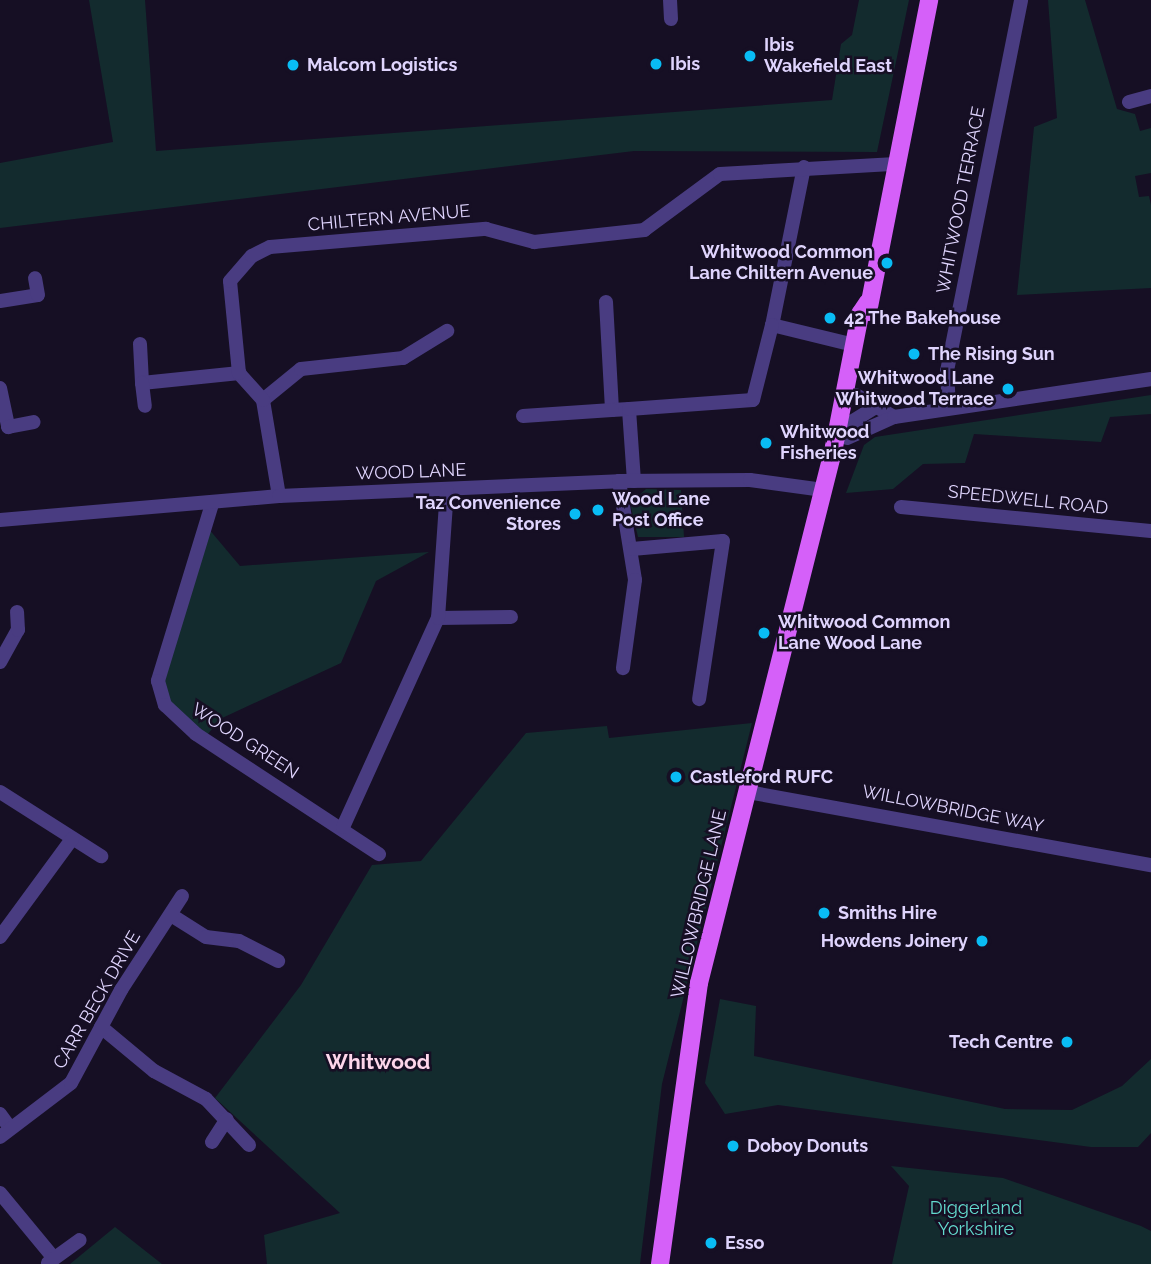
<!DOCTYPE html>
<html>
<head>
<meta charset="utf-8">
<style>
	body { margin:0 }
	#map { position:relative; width:1151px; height:1264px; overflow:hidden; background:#160f24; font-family:Raleway,sans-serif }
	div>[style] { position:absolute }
	.green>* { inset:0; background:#132b2e }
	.minor>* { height:14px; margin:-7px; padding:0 7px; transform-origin:7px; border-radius:7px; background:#493c81 }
	.primary>* { height:18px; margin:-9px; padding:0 9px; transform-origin:9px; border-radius:9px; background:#d560f9 }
	.dots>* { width:19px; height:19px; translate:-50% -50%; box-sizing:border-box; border:4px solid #160f24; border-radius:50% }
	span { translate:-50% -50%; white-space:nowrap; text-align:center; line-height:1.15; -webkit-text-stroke:5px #160f24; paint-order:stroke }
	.poi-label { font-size:18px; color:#dfd4fd; font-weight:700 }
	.left { translate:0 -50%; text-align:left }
	.right { translate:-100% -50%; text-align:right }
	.street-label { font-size:18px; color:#dfd4fd }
	.park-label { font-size:18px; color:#63dbce }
	.quarter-label { font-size:21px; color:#fdd6ea; font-weight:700 }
</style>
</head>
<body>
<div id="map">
	<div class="green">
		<div style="clip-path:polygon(89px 0,145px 0,156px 151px,832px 100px,841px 44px,852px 35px,859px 0,909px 0,877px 152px,634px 151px,0 228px,0 163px,113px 142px)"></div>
		<div style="clip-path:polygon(1048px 0,1085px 0,1117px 109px,1135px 114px,1140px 131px,1151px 128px,1151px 173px,1135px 176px,1139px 197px,1149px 196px,1151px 205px,1151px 288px,1017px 295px,1034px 127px,1057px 118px)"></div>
		<div style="clip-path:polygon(1151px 395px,1151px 414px,1110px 417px,1101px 442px,974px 434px,965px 463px,923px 464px,893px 489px,846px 493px,864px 445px,875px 437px)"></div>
		<div style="clip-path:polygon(646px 489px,681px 490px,684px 537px,638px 537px,630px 503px)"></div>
		<div style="clip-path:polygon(208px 528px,240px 566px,429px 552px,376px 581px,341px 663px,220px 719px,204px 739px,161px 694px)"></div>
		<div style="clip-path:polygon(752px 723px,662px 1084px,640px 1264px,267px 1264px,264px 1235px,340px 1213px,215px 1098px,301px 985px,372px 865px,421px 861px,526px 733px,607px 726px,609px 738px)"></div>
		<div style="clip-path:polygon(720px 999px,756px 1006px,754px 1056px,1005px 1109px,1072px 1110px,1122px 1086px,1151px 1059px,1151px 1133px,1138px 1147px,1091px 1147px,778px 1105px,725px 1114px,705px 1083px)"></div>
		<div style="clip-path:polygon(891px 1166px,1003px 1178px,1141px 1226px,1151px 1231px,1151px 1264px,892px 1264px,909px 1186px)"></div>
		<div style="clip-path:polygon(115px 1227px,148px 1253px,162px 1264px,70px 1264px)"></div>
	</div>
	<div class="minor">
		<div style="left:670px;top:0;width:19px;rotate:87deg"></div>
		<div style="left:1129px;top:102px;width:23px;rotate:-15deg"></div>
		<div style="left:804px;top:167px;width:161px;rotate:101.4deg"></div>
		<div style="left:772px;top:325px;width:84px;rotate:13.7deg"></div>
		<div style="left:0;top:301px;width:38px;rotate:-9deg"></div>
		<div style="left:38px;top:295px;width:17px;rotate:-100deg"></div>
		<div style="left:606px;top:302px;width:108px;rotate:86.8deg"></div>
		<div style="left:612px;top:410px;width:17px;rotate:-3deg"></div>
		<div style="left:140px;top:344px;width:39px;rotate:87deg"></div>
		<div style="left:142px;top:383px;width:98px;rotate:-5.9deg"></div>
		<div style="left:142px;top:383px;width:23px;rotate:83deg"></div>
		<div style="left:0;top:388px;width:40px;rotate:78deg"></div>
		<div style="left:8px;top:427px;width:26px;rotate:-11deg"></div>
		<div style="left:856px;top:395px;width:44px;rotate:30.1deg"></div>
		<div style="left:263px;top:400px;width:49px;rotate:-39.2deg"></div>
		<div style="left:301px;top:369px;width:103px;rotate:-6.2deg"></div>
		<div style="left:403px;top:358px;width:52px;rotate:-31.5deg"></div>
		<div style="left:949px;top:408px;width:37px;rotate:-93deg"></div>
		<div style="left:947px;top:371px;width:378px;rotate:-78.7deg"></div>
		<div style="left:523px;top:416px;width:89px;rotate:-3.9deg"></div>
		<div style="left:837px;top:431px;width:44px;rotate:-31.9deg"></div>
		<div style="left:847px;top:438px;width:51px;rotate:-24.1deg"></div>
		<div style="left:894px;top:417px;width:260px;rotate:-8.4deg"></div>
		<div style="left:619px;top:481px;width:100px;rotate:80.8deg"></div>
		<div style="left:635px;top:580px;width:89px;rotate:97.8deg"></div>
		<div style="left:634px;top:481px;width:72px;rotate:-94deg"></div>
		<div style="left:629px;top:409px;width:124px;rotate:-4.2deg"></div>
		<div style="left:753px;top:400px;width:77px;rotate:-75.8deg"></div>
		<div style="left:279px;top:496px;width:97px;rotate:-99.5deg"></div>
		<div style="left:263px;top:400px;width:36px;rotate:-132deg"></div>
		<div style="left:239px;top:373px;width:92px;rotate:-95.6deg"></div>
		<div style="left:230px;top:281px;width:33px;rotate:-49deg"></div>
		<div style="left:252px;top:256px;width:20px;rotate:-27deg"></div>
		<div style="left:270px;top:247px;width:217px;rotate:-4.8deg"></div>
		<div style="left:486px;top:229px;width:50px;rotate:15.2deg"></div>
		<div style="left:534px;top:242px;width:111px;rotate:-6.2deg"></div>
		<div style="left:644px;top:230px;width:94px;rotate:-36.4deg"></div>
		<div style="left:720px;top:174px;width:176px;rotate:-3.3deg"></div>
		<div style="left:212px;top:504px;width:185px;rotate:107deg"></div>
		<div style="left:158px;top:681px;width:25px;rotate:74deg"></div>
		<div style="left:165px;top:705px;width:42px;rotate:43.1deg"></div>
		<div style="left:196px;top:734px;width:219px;rotate:33.3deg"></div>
		<div style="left:901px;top:507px;width:251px;rotate:5.5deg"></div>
		<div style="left:0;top:520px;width:280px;rotate:-4.9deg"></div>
		<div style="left:279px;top:496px;width:340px;rotate:-2.5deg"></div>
		<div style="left:619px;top:481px;width:131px;rotate:-0.4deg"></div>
		<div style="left:750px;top:480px;width:74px;rotate:7.8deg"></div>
		<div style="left:632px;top:549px;width:91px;rotate:-5deg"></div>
		<div style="left:723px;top:541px;width:160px;rotate:98.6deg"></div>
		<div style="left:438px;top:618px;width:73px;rotate:-0.8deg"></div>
		<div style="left:0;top:662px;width:37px;rotate:-61deg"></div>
		<div style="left:18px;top:630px;width:18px;rotate:-93deg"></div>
		<div style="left:0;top:792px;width:120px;rotate:32.4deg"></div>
		<div style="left:748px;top:792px;width:410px;rotate:10.3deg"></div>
		<div style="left:343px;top:827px;width:230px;rotate:-65.6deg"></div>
		<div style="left:438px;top:618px;width:128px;rotate:-86deg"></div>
		<div style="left:171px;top:915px;width:41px;rotate:32.2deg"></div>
		<div style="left:206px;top:937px;width:33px;rotate:7deg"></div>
		<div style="left:239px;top:941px;width:44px;rotate:27.1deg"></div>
		<div style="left:0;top:937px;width:122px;rotate:-53.7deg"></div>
		<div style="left:101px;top:1027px;width:69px;rotate:39.7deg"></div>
		<div style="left:154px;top:1071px;width:59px;rotate:28.3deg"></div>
		<div style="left:206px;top:1099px;width:63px;rotate:46.9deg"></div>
		<div style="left:0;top:1114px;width:17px;rotate:54deg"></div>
		<div style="left:0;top:1137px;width:89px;rotate:-37.3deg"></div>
		<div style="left:71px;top:1083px;width:106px;rotate:-61.7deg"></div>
		<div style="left:121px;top:990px;width:112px;rotate:-57deg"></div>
		<div style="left:212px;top:1142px;width:27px;rotate:-57deg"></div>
		<div style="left:0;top:1193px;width:83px;rotate:50.4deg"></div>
		<div style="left:48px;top:1263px;width:39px;rotate:-36deg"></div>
	</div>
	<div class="primary">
		<div style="left:868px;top:312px;width:318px;rotate:-78.9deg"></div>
		<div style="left:660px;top:1264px;width:284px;rotate:-82.1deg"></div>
		<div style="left:699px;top:983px;width:553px;rotate:-75.86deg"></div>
		<div style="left:834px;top:447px;width:136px;rotate:-78.9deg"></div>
		<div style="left:860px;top:314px;width:14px;rotate:-56deg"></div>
	</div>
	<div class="dots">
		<div style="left:750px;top:56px;background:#09bcf4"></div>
		<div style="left:656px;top:64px;background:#09bcf4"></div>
		<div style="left:293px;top:65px;background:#09bcf4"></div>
		<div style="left:887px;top:263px;background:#09bcf4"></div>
		<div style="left:830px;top:318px;background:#09bcf4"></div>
		<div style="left:914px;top:354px;background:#09bcf4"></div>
		<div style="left:1008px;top:389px;background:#09bcf4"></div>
		<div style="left:766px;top:443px;background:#09bcf4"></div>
		<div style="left:598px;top:510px;background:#09bcf4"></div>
		<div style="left:575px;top:514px;background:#09bcf4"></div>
		<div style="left:764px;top:633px;background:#09bcf4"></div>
		<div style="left:676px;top:777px;background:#09bcf4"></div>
		<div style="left:824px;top:913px;background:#09bcf4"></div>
		<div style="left:982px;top:941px;background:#09bcf4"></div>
		<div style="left:1067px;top:1042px;background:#09bcf4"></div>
		<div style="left:733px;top:1146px;background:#09bcf4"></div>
		<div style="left:711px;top:1243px;background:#09bcf4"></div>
	</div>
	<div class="poi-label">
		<span class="left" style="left:764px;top:56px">Ibis<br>Wakefield East</span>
		<span class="left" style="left:670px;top:64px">Ibis</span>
		<span class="left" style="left:307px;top:65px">Malcom Logistics</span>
		<span class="right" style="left:873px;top:263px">Whitwood Common<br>Lane Chiltern Avenue</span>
		<span class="left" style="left:844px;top:318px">42 The Bakehouse</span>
		<span class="left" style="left:928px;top:354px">The Rising Sun</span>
		<span class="right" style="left:994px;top:389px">Whitwood Lane<br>Whitwood Terrace</span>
		<span class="left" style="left:780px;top:443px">Whitwood<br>Fisheries</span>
		<span class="left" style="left:612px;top:510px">Wood Lane<br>Post Office</span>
		<span class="right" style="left:561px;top:514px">Taz Convenience<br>Stores</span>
		<span class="left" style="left:778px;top:633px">Whitwood Common<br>Lane Wood Lane</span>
		<span class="left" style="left:690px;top:777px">Castleford RUFC</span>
		<span class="left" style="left:838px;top:913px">Smiths Hire</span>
		<span class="right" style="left:968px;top:941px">Howdens Joinery</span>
		<span class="right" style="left:1053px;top:1042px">Tech Centre</span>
		<span class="left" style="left:747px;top:1146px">Doboy Donuts</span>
		<span class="left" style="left:725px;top:1243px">Esso</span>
	</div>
	<div class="street-label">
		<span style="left:961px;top:200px;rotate:-79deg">WHITWOOD TERRACE</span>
		<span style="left:389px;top:218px;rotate:-5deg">CHILTERN AVENUE</span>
		<span style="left:411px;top:472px;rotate:-2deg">WOOD LANE</span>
		<span style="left:1028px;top:500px;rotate:6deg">SPEEDWELL ROAD</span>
		<span style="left:245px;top:741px;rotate:33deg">WOOD GREEN</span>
		<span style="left:953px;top:809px;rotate:11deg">WILLOWBRIDGE WAY</span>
		<span style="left:699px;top:904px;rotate:-77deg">WILLOWBRIDGE LANE</span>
		<span style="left:97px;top:1000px;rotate:-60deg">CARR BECK DRIVE</span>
	</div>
	<div class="park-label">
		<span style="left:976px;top:1219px">Diggerland<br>Yorkshire</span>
	</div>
	<div class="quarter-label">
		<span style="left:378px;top:1062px">Whitwood</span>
	</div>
</div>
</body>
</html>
